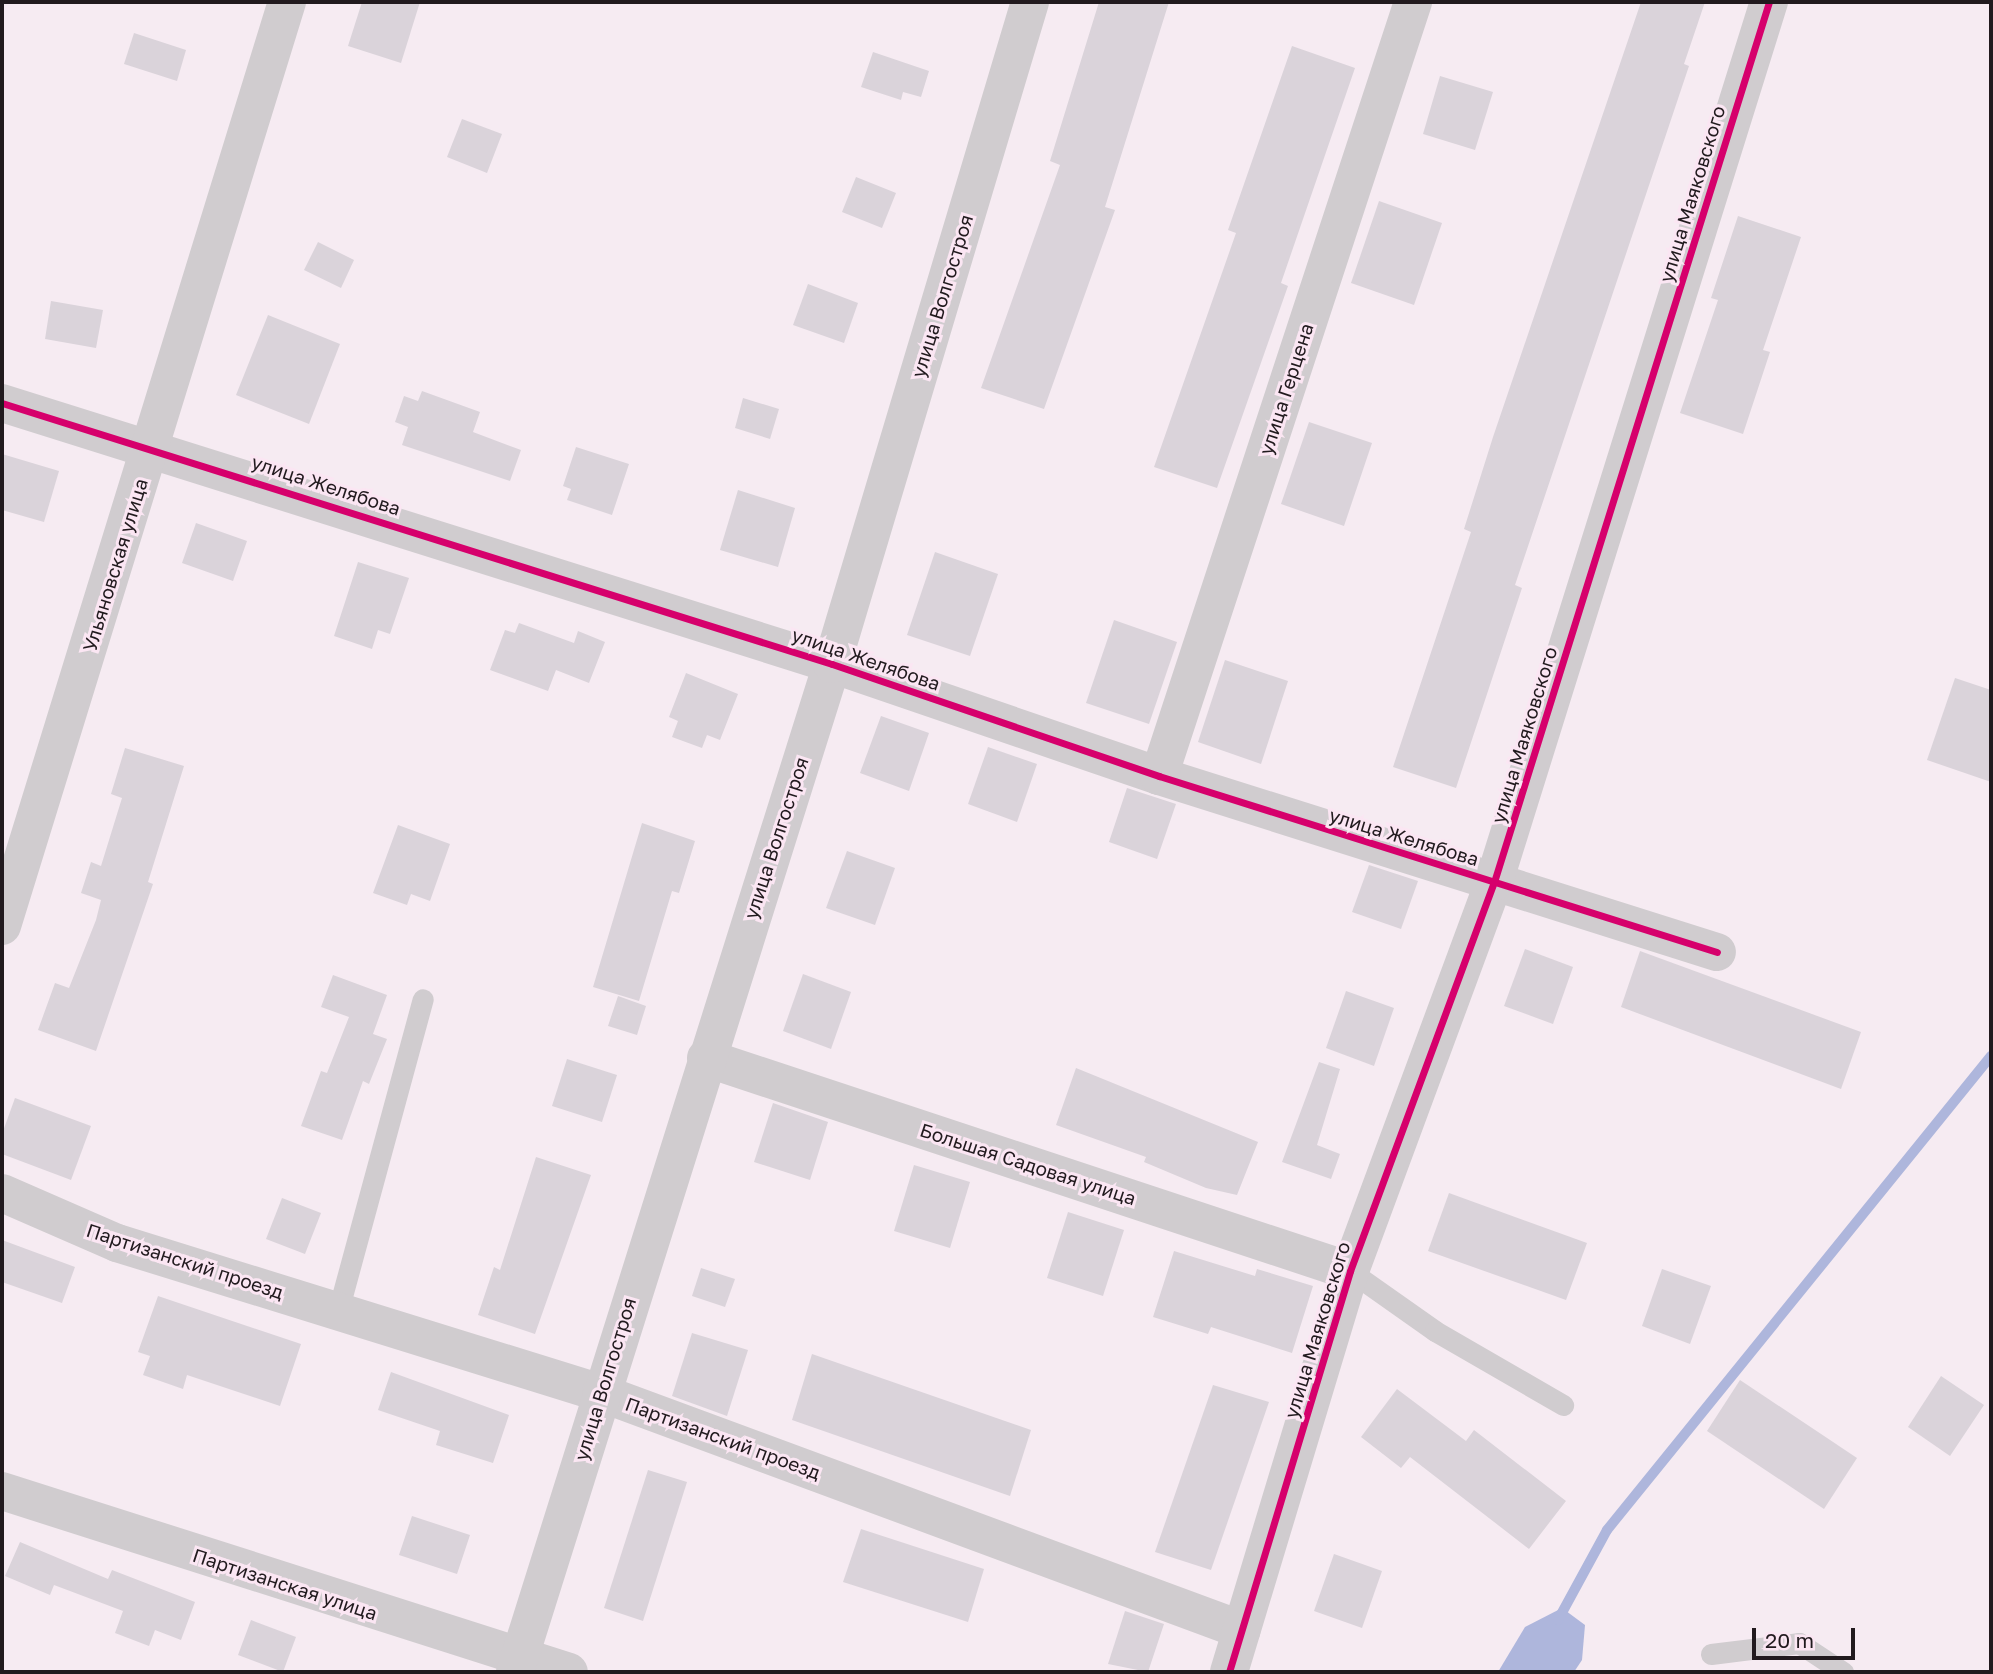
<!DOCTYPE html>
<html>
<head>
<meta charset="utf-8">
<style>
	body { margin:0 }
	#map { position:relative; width:1993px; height:1674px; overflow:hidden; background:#f6ebf2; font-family:"Golos Text",sans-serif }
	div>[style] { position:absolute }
	.water>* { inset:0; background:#aeb6dc }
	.stream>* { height:10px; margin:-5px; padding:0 5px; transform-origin:5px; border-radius:5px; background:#aeb6dc }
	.building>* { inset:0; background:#dad3da }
	.lane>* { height:21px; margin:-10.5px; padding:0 10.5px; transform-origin:10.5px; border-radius:10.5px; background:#d0cccf }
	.street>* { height:38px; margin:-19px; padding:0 19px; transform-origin:19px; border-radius:19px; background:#d0cccf }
	.cycleway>* { height:7px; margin:-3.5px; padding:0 3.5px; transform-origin:3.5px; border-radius:3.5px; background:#d6006c }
	span { translate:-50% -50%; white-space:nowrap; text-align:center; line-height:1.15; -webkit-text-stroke:6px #fbe6f3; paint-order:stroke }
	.street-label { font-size:19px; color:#211a1e }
	.frame { position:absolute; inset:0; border:4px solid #211a1e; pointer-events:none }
	.scale { position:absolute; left:1752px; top:1628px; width:103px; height:32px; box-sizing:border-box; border:4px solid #211a1e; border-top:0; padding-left:9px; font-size:21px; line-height:24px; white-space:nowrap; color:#211a1e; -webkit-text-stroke:5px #fbe6f3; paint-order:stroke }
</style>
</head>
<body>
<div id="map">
	<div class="water">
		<div style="clip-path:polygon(1562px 1608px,1585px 1625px,1582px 1660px,1574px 1672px,1498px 1672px,1525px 1627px)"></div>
	</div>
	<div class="stream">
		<div style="left:1558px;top:1620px;width:102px;rotate:-61.4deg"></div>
		<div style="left:1607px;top:1530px;width:610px;rotate:-50.99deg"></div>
	</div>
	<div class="building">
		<div style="clip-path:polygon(362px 2px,420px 2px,401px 63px,348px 46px)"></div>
		<div style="clip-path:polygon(1099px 2px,1169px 2px,1105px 207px,1115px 210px,1044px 409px,981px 388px,1060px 165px,1050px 161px)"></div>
		<div style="clip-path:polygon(1641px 2px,1705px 2px,1684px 64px,1689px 66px,1515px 585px,1522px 588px,1456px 788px,1393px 767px,1471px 532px,1464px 529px,1493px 437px)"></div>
		<div style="clip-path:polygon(134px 33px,186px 50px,177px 81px,124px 64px)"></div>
		<div style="clip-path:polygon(1292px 46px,1355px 68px,1281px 283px,1288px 286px,1217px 488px,1154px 467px,1236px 233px,1228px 230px)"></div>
		<div style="clip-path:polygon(873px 52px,929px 71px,921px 97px,903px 92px,901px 100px,861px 87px)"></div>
		<div style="clip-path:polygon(1440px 76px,1493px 92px,1475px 150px,1423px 134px)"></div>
		<div style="clip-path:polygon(462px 119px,502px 134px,487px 173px,447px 157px)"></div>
		<div style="clip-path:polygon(856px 177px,896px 193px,882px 228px,842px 212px)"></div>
		<div style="clip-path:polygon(1379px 201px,1442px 223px,1414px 305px,1351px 283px)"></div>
		<div style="clip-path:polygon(1738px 216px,1801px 237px,1763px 350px,1770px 352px,1743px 434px,1680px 413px,1718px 300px,1711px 298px)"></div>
		<div style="clip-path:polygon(318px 242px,354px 260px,341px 288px,304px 270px)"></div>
		<div style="clip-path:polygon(808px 284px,858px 303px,844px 343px,793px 325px)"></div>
		<div style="clip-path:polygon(51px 301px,103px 310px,96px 348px,45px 339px)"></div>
		<div style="clip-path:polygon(268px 315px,340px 344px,309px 424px,236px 395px)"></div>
		<div style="clip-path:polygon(422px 391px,480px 412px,473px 432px,521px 450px,510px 481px,402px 445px,408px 427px,395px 422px,404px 396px,418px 401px)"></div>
		<div style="clip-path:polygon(743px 398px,779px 409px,770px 439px,735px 428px)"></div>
		<div style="clip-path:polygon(1309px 422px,1372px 443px,1344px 526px,1281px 504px)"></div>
		<div style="clip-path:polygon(576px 447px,629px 464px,612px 515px,567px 500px,571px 489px,563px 486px)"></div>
		<div style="clip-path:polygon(2px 454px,59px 471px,44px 522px,2px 510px)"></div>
		<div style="clip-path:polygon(738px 490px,795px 508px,778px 567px,720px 550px)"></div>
		<div style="clip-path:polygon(196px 523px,247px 541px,233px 581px,182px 563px)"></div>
		<div style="clip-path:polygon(935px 552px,998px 574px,970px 656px,907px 635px)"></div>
		<div style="clip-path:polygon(358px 562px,409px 578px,390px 634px,378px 630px,372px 649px,334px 636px)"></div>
		<div style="clip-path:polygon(1114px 620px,1177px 642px,1149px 724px,1086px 703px)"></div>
		<div style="clip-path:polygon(519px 623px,574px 643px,578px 631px,605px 642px,589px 683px,556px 670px,548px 691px,490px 670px,505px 630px,515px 633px)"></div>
		<div style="clip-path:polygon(1225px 660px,1288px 681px,1261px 764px,1198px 742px)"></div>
		<div style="clip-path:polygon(686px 673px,738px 694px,720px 740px,707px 735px,702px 748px,672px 737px,678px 721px,669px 717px)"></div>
		<div style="clip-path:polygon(1955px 678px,1991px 690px,1991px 782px,1927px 760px)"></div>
		<div style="clip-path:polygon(881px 716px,929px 733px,909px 791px,860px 773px)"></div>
		<div style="clip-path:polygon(988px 747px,1037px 764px,1017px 822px,968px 804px)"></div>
		<div style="clip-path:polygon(125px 748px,184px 766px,148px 882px,153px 884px,96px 1051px,38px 1030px,55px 983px,69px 988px,96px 920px,101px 900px,81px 893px,91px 862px,101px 866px,122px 798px,111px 794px)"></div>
		<div style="clip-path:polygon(1127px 788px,1176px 804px,1157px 859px,1109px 842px)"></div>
		<div style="clip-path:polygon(642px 823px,695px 841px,679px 893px,672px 891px,639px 1001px,593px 987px)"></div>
		<div style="clip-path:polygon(398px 825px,450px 844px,430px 901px,411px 894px,407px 905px,373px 893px)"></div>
		<div style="clip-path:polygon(847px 851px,895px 868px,875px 925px,826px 908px)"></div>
		<div style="clip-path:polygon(1369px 865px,1418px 881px,1401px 929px,1352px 912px)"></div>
		<div style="clip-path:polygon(1525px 949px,1573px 967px,1553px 1024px,1504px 1006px)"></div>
		<div style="clip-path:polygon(1640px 951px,1861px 1032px,1841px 1089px,1621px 1007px)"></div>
		<div style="clip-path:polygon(803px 974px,851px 992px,831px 1049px,783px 1031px)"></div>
		<div style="clip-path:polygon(333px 975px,387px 995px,373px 1034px,387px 1039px,369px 1084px,363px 1081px,342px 1140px,301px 1126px,321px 1071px,327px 1073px,349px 1017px,321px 1007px)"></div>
		<div style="clip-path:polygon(1346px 991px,1394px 1008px,1374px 1066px,1326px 1048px)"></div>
		<div style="clip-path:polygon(618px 996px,646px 1006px,637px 1035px,608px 1026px)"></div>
		<div style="clip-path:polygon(567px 1059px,617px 1075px,602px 1122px,552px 1106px)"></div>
		<div style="clip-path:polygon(1319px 1062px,1340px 1069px,1317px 1145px,1340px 1154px,1331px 1179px,1282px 1162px)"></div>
		<div style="clip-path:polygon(1076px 1068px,1258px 1142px,1237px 1195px,1206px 1188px,1144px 1162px,1146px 1157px,1056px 1125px)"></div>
		<div style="clip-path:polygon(15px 1098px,91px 1126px,71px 1180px,2px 1154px,2px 1134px)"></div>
		<div style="clip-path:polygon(773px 1103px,828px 1122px,810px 1180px,754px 1162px)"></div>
		<div style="clip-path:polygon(536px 1157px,591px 1175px,535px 1334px,478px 1315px,494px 1267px,500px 1270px)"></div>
		<div style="clip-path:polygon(914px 1165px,970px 1182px,950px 1248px,894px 1231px)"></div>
		<div style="clip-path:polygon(1449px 1193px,1587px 1243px,1566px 1300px,1428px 1251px)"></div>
		<div style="clip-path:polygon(282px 1198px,321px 1213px,305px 1254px,266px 1239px)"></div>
		<div style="clip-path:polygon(1068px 1212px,1124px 1230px,1103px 1296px,1047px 1278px)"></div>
		<div style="clip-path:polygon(2px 1240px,75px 1267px,62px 1303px,2px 1282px)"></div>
		<div style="clip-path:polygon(1174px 1251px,1255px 1276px,1257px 1269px,1313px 1286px,1292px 1353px,1211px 1327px,1208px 1334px,1153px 1317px)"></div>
		<div style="clip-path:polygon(701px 1268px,735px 1279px,725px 1307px,692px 1296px)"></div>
		<div style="clip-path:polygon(1662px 1269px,1711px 1286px,1690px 1344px,1642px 1326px)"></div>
		<div style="clip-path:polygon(158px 1296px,301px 1344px,280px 1406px,187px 1375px,183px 1389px,143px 1375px,150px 1356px,138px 1352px)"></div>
		<div style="clip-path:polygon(692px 1333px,748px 1350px,727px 1416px,672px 1396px)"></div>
		<div style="clip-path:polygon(812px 1354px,1031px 1430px,1010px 1496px,792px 1420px)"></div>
		<div style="clip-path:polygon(391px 1372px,509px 1415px,493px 1463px,436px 1445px,440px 1431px,378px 1410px)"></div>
		<div style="clip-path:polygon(1941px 1376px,1984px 1405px,1950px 1456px,1908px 1427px)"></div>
		<div style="clip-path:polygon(1740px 1380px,1857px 1458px,1824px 1509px,1707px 1431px)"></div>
		<div style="clip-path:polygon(1213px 1385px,1269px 1402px,1211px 1570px,1155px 1552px)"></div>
		<div style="clip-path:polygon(1397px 1389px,1466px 1441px,1474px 1430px,1566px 1501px,1529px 1549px,1410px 1457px,1401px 1468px,1361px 1437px)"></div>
		<div style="clip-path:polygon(648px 1470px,687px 1482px,643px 1621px,604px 1608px)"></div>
		<div style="clip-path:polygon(412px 1516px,470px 1535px,457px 1574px,399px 1555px)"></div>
		<div style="clip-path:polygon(861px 1529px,984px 1569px,968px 1622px,843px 1582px)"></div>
		<div style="clip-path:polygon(20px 1542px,108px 1579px,112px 1570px,195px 1602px,181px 1640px,155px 1630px,149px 1646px,115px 1633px,123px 1611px,54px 1585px,50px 1595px,5px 1576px)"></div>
		<div style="clip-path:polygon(1334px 1554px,1382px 1571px,1362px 1628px,1314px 1611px)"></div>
		<div style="clip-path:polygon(1125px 1611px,1164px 1624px,1148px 1672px,1108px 1664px)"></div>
		<div style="clip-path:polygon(251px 1620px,296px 1637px,283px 1672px,238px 1655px)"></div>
	</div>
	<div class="lane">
		<div style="left:1350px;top:1271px;width:104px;rotate:35.2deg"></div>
		<div style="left:1435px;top:1331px;width:148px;rotate:30deg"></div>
		<div style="left:338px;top:1311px;width:323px;rotate:-74.8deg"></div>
		<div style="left:1711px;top:1654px;width:89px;rotate:-7.1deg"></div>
		<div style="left:1799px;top:1643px;width:53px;rotate:33.4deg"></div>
	</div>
	<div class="street">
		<div style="left:2px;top:403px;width:870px;rotate:17.46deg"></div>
		<div style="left:832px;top:664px;width:346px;rotate:18.9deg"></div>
		<div style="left:1159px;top:776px;width:585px;rotate:17.51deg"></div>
		<div style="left:1159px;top:776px;width:815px;rotate:-71.83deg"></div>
		<div style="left:2px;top:926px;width:967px;rotate:-72.86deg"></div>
		<div style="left:706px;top:1058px;width:678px;rotate:18.3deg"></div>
		<div style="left:2px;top:1193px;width:125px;rotate:23.5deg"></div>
		<div style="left:117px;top:1243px;width:507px;rotate:17.22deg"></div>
		<div style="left:601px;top:1393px;width:683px;rotate:20.29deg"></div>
		<div style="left:2px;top:1491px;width:595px;rotate:17.7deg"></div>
		<div style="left:515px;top:1672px;width:1057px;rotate:-72.54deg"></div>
		<div style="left:832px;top:664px;width:691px;rotate:-73.35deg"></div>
		<div style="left:1229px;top:1672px;width:419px;rotate:-73.2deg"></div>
		<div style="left:1350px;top:1271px;width:415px;rotate:-69.7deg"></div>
		<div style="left:1494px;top:882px;width:922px;rotate:-72.65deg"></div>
	</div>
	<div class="cycleway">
		<div style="left:2px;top:403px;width:870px;rotate:17.46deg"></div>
		<div style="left:832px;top:664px;width:346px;rotate:18.9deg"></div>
		<div style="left:1159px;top:776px;width:585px;rotate:17.51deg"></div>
		<div style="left:1229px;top:1672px;width:419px;rotate:-73.2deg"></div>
		<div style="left:1350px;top:1271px;width:415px;rotate:-69.7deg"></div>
		<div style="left:1494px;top:882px;width:922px;rotate:-72.65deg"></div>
	</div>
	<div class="street-label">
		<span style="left:1692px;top:194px;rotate:-73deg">улица Маяковского</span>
		<span style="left:942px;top:296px;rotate:-73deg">улица Волгостроя</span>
		<span style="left:1286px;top:389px;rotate:-72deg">улица Герцена</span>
		<span style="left:326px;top:485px;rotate:18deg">улица Желябова</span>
		<span style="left:115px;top:565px;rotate:-73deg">Ульяновская улица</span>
		<span style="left:866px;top:659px;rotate:19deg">улица Желябова</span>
		<span style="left:1524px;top:735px;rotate:-73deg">улица Маяковского</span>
		<span style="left:1404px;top:837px;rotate:17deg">улица Желябова</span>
		<span style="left:776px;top:838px;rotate:-72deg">улица Волгостроя</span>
		<span style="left:1028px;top:1164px;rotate:18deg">Большая Садовая улица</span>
		<span style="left:185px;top:1261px;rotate:18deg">Партизанский проезд</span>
		<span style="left:1317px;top:1330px;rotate:-73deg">улица Маяковского</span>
		<span style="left:605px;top:1379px;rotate:-73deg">улица Волгостроя</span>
		<span style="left:723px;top:1438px;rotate:20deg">Партизанский проезд</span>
		<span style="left:285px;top:1584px;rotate:18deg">Партизанская улица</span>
	</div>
	<div class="frame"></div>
	<div class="scale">20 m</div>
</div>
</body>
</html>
